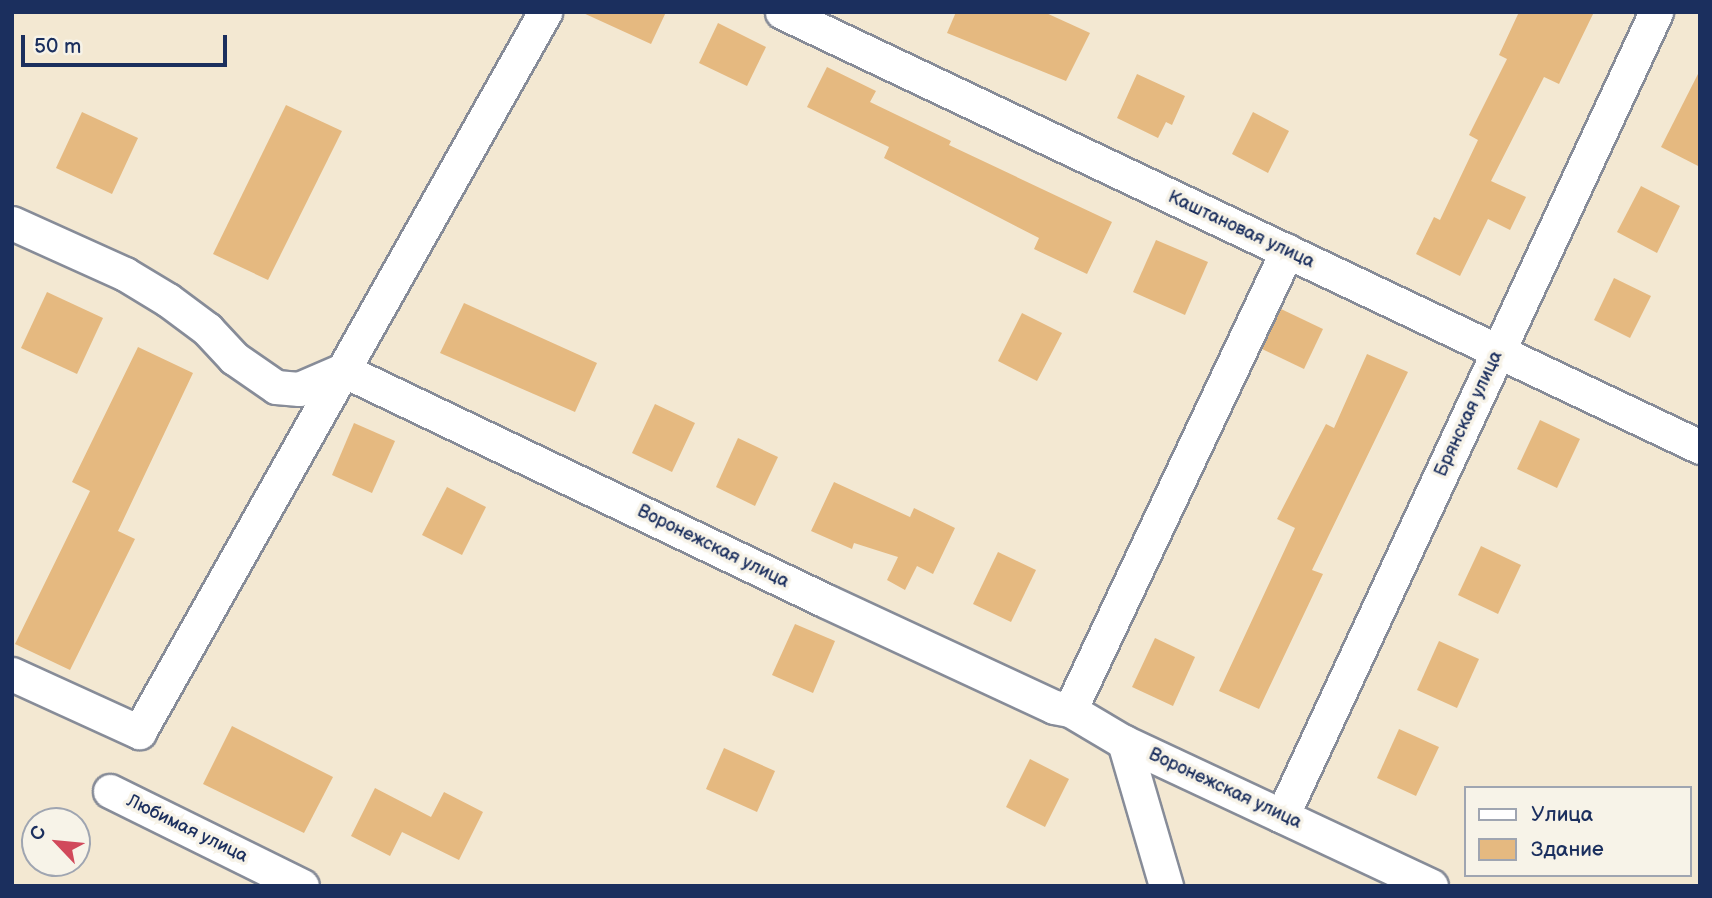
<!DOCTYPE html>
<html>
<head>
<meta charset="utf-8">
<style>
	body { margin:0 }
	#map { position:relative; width:1712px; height:898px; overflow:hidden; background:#f3e8d2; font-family:"Balsamiq Sans",sans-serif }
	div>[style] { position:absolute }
	.building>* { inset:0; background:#e5b980 }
	.roads { filter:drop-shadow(2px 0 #878c98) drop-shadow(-2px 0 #878c98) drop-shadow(0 2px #878c98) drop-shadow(0 -2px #878c98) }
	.minor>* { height:33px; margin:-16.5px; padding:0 16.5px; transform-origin:16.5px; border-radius:16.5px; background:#fff }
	span { translate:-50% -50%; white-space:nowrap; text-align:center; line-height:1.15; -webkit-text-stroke:7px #f7f3e8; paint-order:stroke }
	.street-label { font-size:18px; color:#1b2f5e }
	.frame { position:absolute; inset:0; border:14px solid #1b2f5e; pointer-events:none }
	.legend { position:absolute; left:1464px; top:786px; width:228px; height:91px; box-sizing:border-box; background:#f7f3e8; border:2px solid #9fa5b1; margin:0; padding:9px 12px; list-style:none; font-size:21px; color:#1b2f5e }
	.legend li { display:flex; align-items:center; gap:14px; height:35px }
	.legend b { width:35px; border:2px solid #9fa5b1 }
	.north { position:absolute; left:21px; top:807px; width:70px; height:70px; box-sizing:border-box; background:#f7f3e8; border:2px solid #9fa5b1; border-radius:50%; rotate:296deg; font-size:19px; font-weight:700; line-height:28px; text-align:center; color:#1b2f5e }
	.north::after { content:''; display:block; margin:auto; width:24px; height:32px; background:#d1495b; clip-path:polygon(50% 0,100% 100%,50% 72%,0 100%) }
	.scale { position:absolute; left:21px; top:35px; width:206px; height:32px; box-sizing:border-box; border:4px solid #1b2f5e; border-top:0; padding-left:9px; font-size:21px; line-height:24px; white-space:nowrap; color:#1b2f5e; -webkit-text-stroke:5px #f7f3e8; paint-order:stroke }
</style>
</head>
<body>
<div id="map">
	<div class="building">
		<div style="clip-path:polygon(581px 12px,666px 12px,651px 44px)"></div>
		<div style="clip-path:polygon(956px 12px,1044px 12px,1090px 33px,1066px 81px,947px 33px)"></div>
		<div style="clip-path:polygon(1519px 12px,1594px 12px,1559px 84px,1544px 77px,1491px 181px,1526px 197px,1510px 230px,1488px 219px,1460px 276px,1416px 254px,1434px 217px,1440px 220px,1478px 140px,1469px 135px,1507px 59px,1499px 55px)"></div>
		<div style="clip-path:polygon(718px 23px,766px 47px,747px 86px,699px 63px)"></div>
		<div style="clip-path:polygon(827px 67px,876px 91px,870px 102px,951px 141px,949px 145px,1112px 222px,1087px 274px,1034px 249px,1039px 238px,884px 158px,889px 147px,807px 107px)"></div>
		<div style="clip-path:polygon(1700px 70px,1700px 167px,1661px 147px)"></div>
		<div style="clip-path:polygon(1137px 74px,1185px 96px,1172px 125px,1166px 122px,1158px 138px,1117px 118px)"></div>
		<div style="clip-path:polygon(286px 105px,342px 131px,268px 280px,213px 254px)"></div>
		<div style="clip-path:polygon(82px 112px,138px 138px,112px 194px,56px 168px)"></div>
		<div style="clip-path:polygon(1253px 112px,1289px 131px,1268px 173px,1232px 154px)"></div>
		<div style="clip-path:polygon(1641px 186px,1680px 206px,1657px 253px,1617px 232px)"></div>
		<div style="clip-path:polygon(1156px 240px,1208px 262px,1185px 315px,1133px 292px)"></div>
		<div style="clip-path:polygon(1614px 278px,1651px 296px,1630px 338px,1594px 320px)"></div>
		<div style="clip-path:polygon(47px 292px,103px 318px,77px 374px,21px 348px)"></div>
		<div style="clip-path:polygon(464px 303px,597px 363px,575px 412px,440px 353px)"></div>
		<div style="clip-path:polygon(1281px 309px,1323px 329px,1304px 369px,1262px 349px)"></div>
		<div style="clip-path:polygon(1022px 313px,1062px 333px,1037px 381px,998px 361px)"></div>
		<div style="clip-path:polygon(138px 347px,193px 373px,118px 531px,135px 539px,70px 670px,15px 644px,90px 491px,72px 482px)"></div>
		<div style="clip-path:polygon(1367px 354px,1408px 372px,1312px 570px,1323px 574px,1259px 709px,1219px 691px,1295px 528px,1277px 519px,1326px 424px,1334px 428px)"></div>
		<div style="clip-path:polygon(655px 404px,695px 423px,672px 472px,632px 453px)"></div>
		<div style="clip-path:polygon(1540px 420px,1580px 439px,1557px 488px,1517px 469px)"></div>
		<div style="clip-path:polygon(354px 423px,395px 441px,372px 493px,332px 475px)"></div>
		<div style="clip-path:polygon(738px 438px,778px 457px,755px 506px,716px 487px)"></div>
		<div style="clip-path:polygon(834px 482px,910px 517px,914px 508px,955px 528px,933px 574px,917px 566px,905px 590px,887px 580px,898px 557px,854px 543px,852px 549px,811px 531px)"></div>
		<div style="clip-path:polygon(447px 487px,486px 507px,462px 555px,422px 535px)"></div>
		<div style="clip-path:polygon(1481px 546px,1521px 565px,1498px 614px,1458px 595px)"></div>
		<div style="clip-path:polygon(998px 552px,1036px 570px,1011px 622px,973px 604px)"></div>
		<div style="clip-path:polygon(795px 624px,835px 641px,813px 693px,772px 675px)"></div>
		<div style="clip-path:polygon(1155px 638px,1195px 657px,1173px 706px,1132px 687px)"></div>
		<div style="clip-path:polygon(1439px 641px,1479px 659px,1457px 708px,1417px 690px)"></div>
		<div style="clip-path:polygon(232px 726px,333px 777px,304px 833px,203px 784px)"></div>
		<div style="clip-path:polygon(1399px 729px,1439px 747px,1416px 796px,1377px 778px)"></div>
		<div style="clip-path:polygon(724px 748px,775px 771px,757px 812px,706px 789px)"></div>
		<div style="clip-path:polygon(1030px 759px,1069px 779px,1045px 827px,1006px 807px)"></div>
		<div style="clip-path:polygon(375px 788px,431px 817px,444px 792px,483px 812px,459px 860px,402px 832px,390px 856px,351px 836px)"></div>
	</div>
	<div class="roads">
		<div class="minor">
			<div style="left:782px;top:12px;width:1016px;rotate:25.35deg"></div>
			<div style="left:12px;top:223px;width:124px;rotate:24.3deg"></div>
			<div style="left:125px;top:274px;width:50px;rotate:31.2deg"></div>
			<div style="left:168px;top:300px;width:49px;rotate:36.6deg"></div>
			<div style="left:207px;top:329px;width:40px;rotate:47deg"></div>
			<div style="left:234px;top:358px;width:51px;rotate:34.6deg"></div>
			<div style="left:276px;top:387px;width:23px;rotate:5deg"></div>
			<div style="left:299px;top:389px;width:48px;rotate:-23.4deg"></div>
			<div style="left:343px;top:370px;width:535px;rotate:25.56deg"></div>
			<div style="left:826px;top:601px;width:251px;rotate:24.9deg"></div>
			<div style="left:1054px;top:707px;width:16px;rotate:11deg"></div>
			<div style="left:1070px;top:710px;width:63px;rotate:30.7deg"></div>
			<div style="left:1124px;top:742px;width:339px;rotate:25.1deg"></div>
			<div style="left:12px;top:674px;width:140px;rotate:24.5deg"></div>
			<div style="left:139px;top:732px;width:827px;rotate:-60.58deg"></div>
			<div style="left:1070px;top:710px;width:508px;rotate:-64.7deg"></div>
			<div style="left:1124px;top:742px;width:150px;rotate:73.7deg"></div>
			<div style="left:110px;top:791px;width:214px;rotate:26.3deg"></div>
			<div style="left:1282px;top:816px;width:887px;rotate:-65.05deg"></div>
		</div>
	</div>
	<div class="street-label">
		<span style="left:1241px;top:230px;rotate:25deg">Каштановая улица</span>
		<span style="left:1469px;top:414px;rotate:-65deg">Брянская улица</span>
		<span style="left:713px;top:547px;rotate:26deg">Воронежская улица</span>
		<span style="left:1225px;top:789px;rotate:25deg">Воронежская улица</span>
		<span style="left:187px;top:829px;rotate:26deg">Любимая улица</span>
	</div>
	<div class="frame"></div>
	<ul class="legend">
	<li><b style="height:9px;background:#fff"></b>Улица</li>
	<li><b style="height:19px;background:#e5b980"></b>Здание</li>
	</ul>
	<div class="north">С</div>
	<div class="scale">50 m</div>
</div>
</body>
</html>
